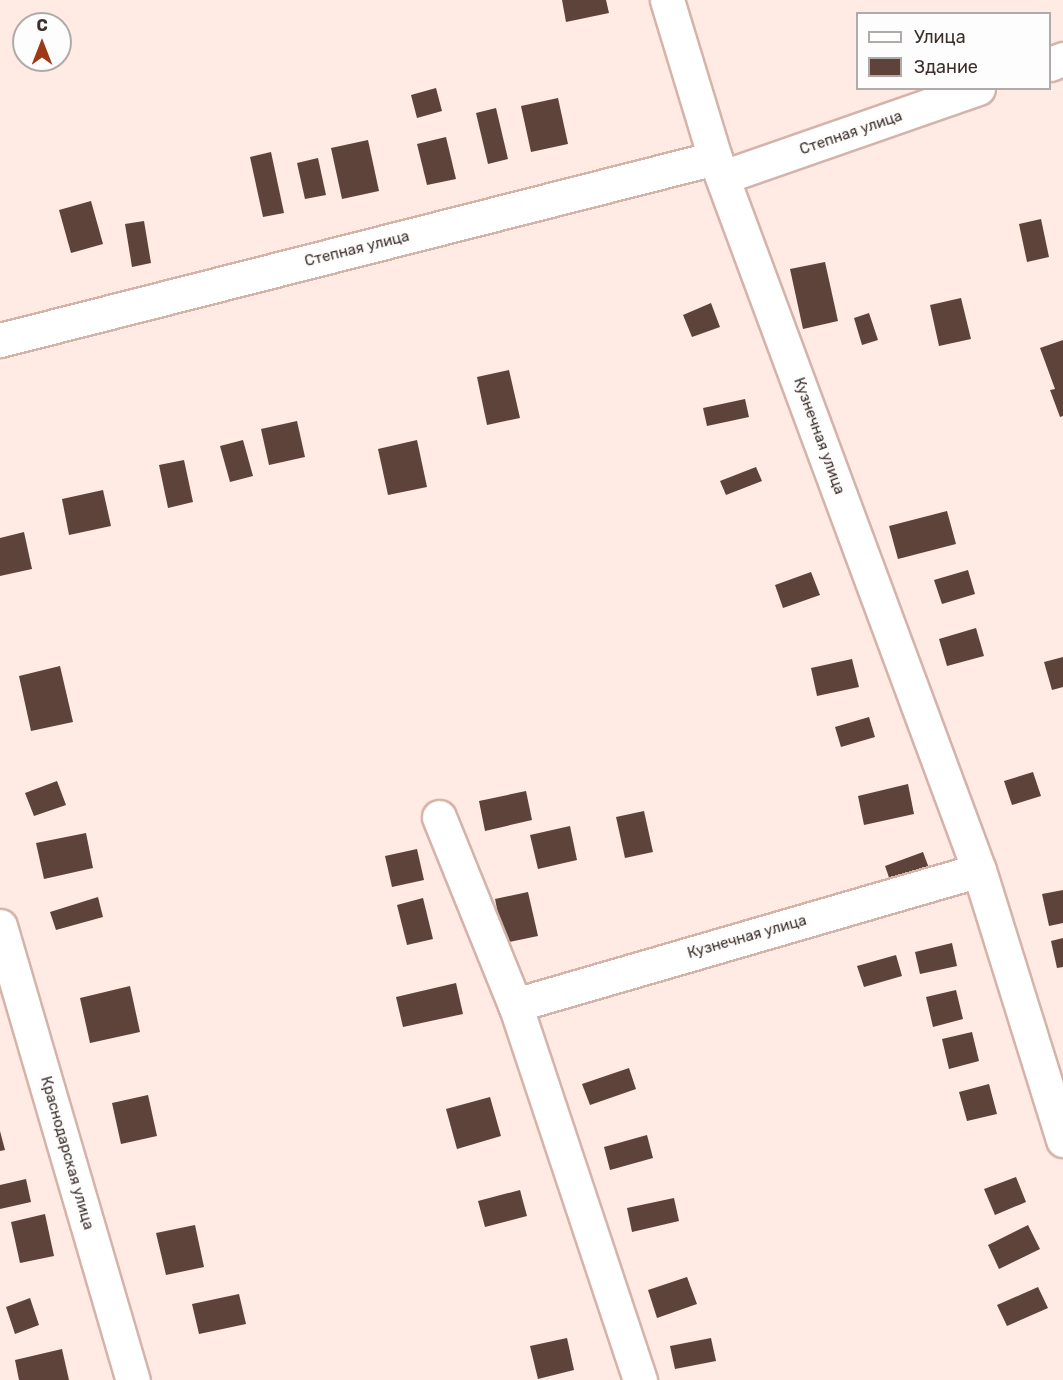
<!DOCTYPE html>
<html>
<head>
<meta charset="utf-8">
<style>
	body { margin:0 }
	#map { position:relative; width:1063px; height:1380px; overflow:hidden; background:#ffeae4; font-family:Rubik,sans-serif }
	div>[style] { position:absolute }
	.building>* { inset:0; background:#5e433a }
	.roads { filter:drop-shadow(2px 0 #d4b3a9) drop-shadow(-2px 0 #d4b3a9) drop-shadow(0 2px #d4b3a9) drop-shadow(0 -2px #d4b3a9) }
	.street>* { height:33px; margin:-16.5px; padding:0 16.5px; transform-origin:16.5px; border-radius:16.5px; background:#fff }
	span { translate:-50% -50%; white-space:nowrap; text-align:center; line-height:1.15; -webkit-text-stroke:6px #fdfdfd; paint-order:stroke }
	.street-label { font-size:15px; color:#3d302c }
	.legend { position:absolute; left:856px; top:12px; width:195px; height:78px; box-sizing:border-box; background:#fdfdfd; border:2px solid #b0aba9; margin:0; padding:8px 10px; list-style:none; font-size:18px; color:#3d302c }
	.legend li { display:flex; align-items:center; gap:12px; height:30px }
	.legend b { width:30px; border:2px solid #b0aba9 }
	.north { position:absolute; left:12px; top:12px; width:60px; height:60px; box-sizing:border-box; background:#fdfdfd; border:2px solid #b0aba9; border-radius:50%; rotate:0deg; font-size:16px; font-weight:700; line-height:24px; text-align:center; color:#3d302c }
	.north::after { content:''; display:block; margin:auto; width:21px; height:27px; background:#9f3814; clip-path:polygon(50% 0,100% 100%,50% 72%,0 100%) }
</style>
</head>
<body>
<div id="map">
	<div class="building">
		<div style="clip-path:polygon(562px 0,606px 0,609px 13px,566px 22px)"></div>
		<div style="clip-path:polygon(436px 88px,442px 111px,417px 118px,411px 95px)"></div>
		<div style="clip-path:polygon(558px 98px,568px 144px,531px 152px,521px 106px)"></div>
		<div style="clip-path:polygon(496px 108px,508px 159px,488px 164px,476px 113px)"></div>
		<div style="clip-path:polygon(446px 137px,456px 179px,427px 185px,417px 144px)"></div>
		<div style="clip-path:polygon(368px 140px,379px 191px,342px 199px,331px 148px)"></div>
		<div style="clip-path:polygon(271px 152px,284px 213px,263px 217px,250px 157px)"></div>
		<div style="clip-path:polygon(318px 158px,326px 195px,305px 199px,297px 163px)"></div>
		<div style="clip-path:polygon(91px 201px,103px 244px,71px 253px,59px 210px)"></div>
		<div style="clip-path:polygon(1041px 219px,1049px 257px,1027px 262px,1019px 224px)"></div>
		<div style="clip-path:polygon(144px 221px,151px 263px,132px 267px,125px 224px)"></div>
		<div style="clip-path:polygon(825px 262px,838px 321px,803px 329px,790px 269px)"></div>
		<div style="clip-path:polygon(961px 298px,971px 339px,939px 346px,930px 305px)"></div>
		<div style="clip-path:polygon(711px 303px,720px 327px,692px 337px,683px 315px)"></div>
		<div style="clip-path:polygon(869px 313px,878px 340px,862px 345px,854px 318px)"></div>
		<div style="clip-path:polygon(1063px 340px,1063px 416px,1060px 417px,1050px 390px,1055px 389px,1040px 348px)"></div>
		<div style="clip-path:polygon(509px 370px,520px 418px,487px 425px,477px 377px)"></div>
		<div style="clip-path:polygon(745px 399px,749px 417px,707px 426px,703px 408px)"></div>
		<div style="clip-path:polygon(297px 421px,305px 457px,269px 465px,261px 429px)"></div>
		<div style="clip-path:polygon(243px 440px,253px 476px,230px 482px,220px 446px)"></div>
		<div style="clip-path:polygon(417px 440px,427px 487px,388px 495px,378px 449px)"></div>
		<div style="clip-path:polygon(184px 460px,193px 502px,168px 508px,159px 465px)"></div>
		<div style="clip-path:polygon(756px 467px,762px 481px,726px 495px,720px 481px)"></div>
		<div style="clip-path:polygon(103px 490px,111px 526px,69px 535px,62px 499px)"></div>
		<div style="clip-path:polygon(947px 511px,956px 544px,898px 559px,889px 526px)"></div>
		<div style="clip-path:polygon(24px 532px,32px 569px,0 576px,0 538px)"></div>
		<div style="clip-path:polygon(968px 570px,975px 594px,942px 604px,934px 580px)"></div>
		<div style="clip-path:polygon(811px 572px,820px 595px,783px 608px,775px 585px)"></div>
		<div style="clip-path:polygon(976px 628px,984px 656px,947px 666px,939px 639px)"></div>
		<div style="clip-path:polygon(1063px 657px,1063px 687px,1052px 690px,1044px 662px)"></div>
		<div style="clip-path:polygon(852px 659px,859px 687px,817px 696px,811px 668px)"></div>
		<div style="clip-path:polygon(60px 666px,73px 722px,31px 731px,19px 676px)"></div>
		<div style="clip-path:polygon(869px 717px,875px 737px,841px 747px,835px 727px)"></div>
		<div style="clip-path:polygon(1033px 772px,1041px 796px,1012px 805px,1004px 781px)"></div>
		<div style="clip-path:polygon(57px 781px,66px 805px,34px 816px,25px 793px)"></div>
		<div style="clip-path:polygon(908px 784px,914px 814px,864px 825px,858px 796px)"></div>
		<div style="clip-path:polygon(526px 791px,532px 820px,485px 831px,479px 801px)"></div>
		<div style="clip-path:polygon(644px 811px,653px 852px,625px 858px,616px 817px)"></div>
		<div style="clip-path:polygon(570px 826px,577px 860px,538px 869px,530px 835px)"></div>
		<div style="clip-path:polygon(86px 833px,93px 868px,44px 879px,36px 843px)"></div>
		<div style="clip-path:polygon(417px 849px,424px 880px,392px 887px,385px 856px)"></div>
		<div style="clip-path:polygon(923px 852px,930px 871px,892px 886px,885px 866px)"></div>
		<div style="clip-path:polygon(1063px 890px,1063px 923px,1049px 926px,1042px 894px)"></div>
		<div style="clip-path:polygon(528px 892px,538px 936px,504px 943px,495px 899px)"></div>
		<div style="clip-path:polygon(98px 897px,103px 917px,56px 930px,50px 912px)"></div>
		<div style="clip-path:polygon(423px 898px,433px 939px,407px 945px,397px 905px)"></div>
		<div style="clip-path:polygon(1063px 938px,1063px 967px,1057px 968px,1051px 941px)"></div>
		<div style="clip-path:polygon(952px 943px,957px 966px,920px 974px,915px 952px)"></div>
		<div style="clip-path:polygon(896px 955px,902px 976px,864px 987px,857px 966px)"></div>
		<div style="clip-path:polygon(456px 983px,463px 1014px,403px 1027px,396px 997px)"></div>
		<div style="clip-path:polygon(130px 986px,140px 1032px,90px 1043px,80px 998px)"></div>
		<div style="clip-path:polygon(956px 990px,963px 1019px,933px 1027px,926px 997px)"></div>
		<div style="clip-path:polygon(972px 1032px,979px 1061px,949px 1069px,942px 1039px)"></div>
		<div style="clip-path:polygon(629px 1068px,636px 1089px,590px 1105px,582px 1084px)"></div>
		<div style="clip-path:polygon(989px 1084px,997px 1114px,967px 1121px,959px 1092px)"></div>
		<div style="clip-path:polygon(148px 1095px,157px 1136px,121px 1144px,112px 1103px)"></div>
		<div style="clip-path:polygon(490px 1097px,501px 1136px,457px 1149px,446px 1109px)"></div>
		<div style="clip-path:polygon(0 1131px,5px 1150px,0 1151px)"></div>
		<div style="clip-path:polygon(647px 1135px,653px 1158px,610px 1170px,604px 1147px)"></div>
		<div style="clip-path:polygon(1016px 1177px,1026px 1202px,995px 1215px,984px 1189px)"></div>
		<div style="clip-path:polygon(26px 1179px,31px 1202px,0 1209px,0 1185px)"></div>
		<div style="clip-path:polygon(520px 1190px,527px 1216px,485px 1227px,478px 1201px)"></div>
		<div style="clip-path:polygon(674px 1198px,679px 1221px,632px 1232px,627px 1208px)"></div>
		<div style="clip-path:polygon(45px 1214px,54px 1256px,20px 1263px,11px 1222px)"></div>
		<div style="clip-path:polygon(195px 1225px,204px 1267px,166px 1275px,156px 1233px)"></div>
		<div style="clip-path:polygon(1028px 1225px,1040px 1249px,999px 1269px,988px 1245px)"></div>
		<div style="clip-path:polygon(687px 1277px,697px 1304px,657px 1318px,648px 1290px)"></div>
		<div style="clip-path:polygon(1038px 1287px,1048px 1308px,1007px 1326px,997px 1305px)"></div>
		<div style="clip-path:polygon(239px 1294px,246px 1324px,199px 1334px,192px 1304px)"></div>
		<div style="clip-path:polygon(30px 1298px,39px 1325px,15px 1334px,6px 1307px)"></div>
		<div style="clip-path:polygon(567px 1338px,574px 1370px,538px 1379px,530px 1346px)"></div>
		<div style="clip-path:polygon(711px 1338px,716px 1361px,675px 1369px,670px 1346px)"></div>
		<div style="clip-path:polygon(62px 1349px,69px 1380px,19px 1380px,15px 1360px)"></div>
	</div>
	<div class="roads">
		<div class="street">
			<div style="left:667px;top:0;width:165px;rotate:73.1deg"></div>
			<div style="left:715px;top:158px;width:759px;rotate:69.66deg"></div>
			<div style="left:979px;top:870px;width:283px;rotate:72.7deg"></div>
			<div style="left:1050px;top:64px;width:14px;rotate:-21deg"></div>
			<div style="left:723px;top:177px;width:270px;rotate:-19.2deg"></div>
			<div style="left:0;top:340px;width:738px;rotate:-14.28deg"></div>
			<div style="left:439px;top:817px;width:203px;rotate:68deg"></div>
			<div style="left:0;top:926px;width:473px;rotate:73.7deg"></div>
			<div style="left:640px;top:1380px;width:395px;rotate:-108.4deg"></div>
			<div style="left:515px;top:1005px;width:483px;rotate:-16.2deg"></div>
		</div>
	</div>
	<div class="street-label">
		<span style="left:851px;top:133px;rotate:-19deg">Степная улица</span>
		<span style="left:357px;top:249px;rotate:-14deg">Степная улица</span>
		<span style="left:819px;top:436px;rotate:70deg">Кузнечная улица</span>
		<span style="left:747px;top:937px;rotate:-16deg">Кузнечная улица</span>
		<span style="left:67px;top:1153px;rotate:74deg">Краснодарская улица</span>
	</div>
	<ul class="legend">
	<li><b style="height:8px;background:#fff"></b>Улица</li>
	<li><b style="height:16px;background:#5e433a"></b>Здание</li>
	</ul>
	<div class="north">С</div>
</div>
</body>
</html>
